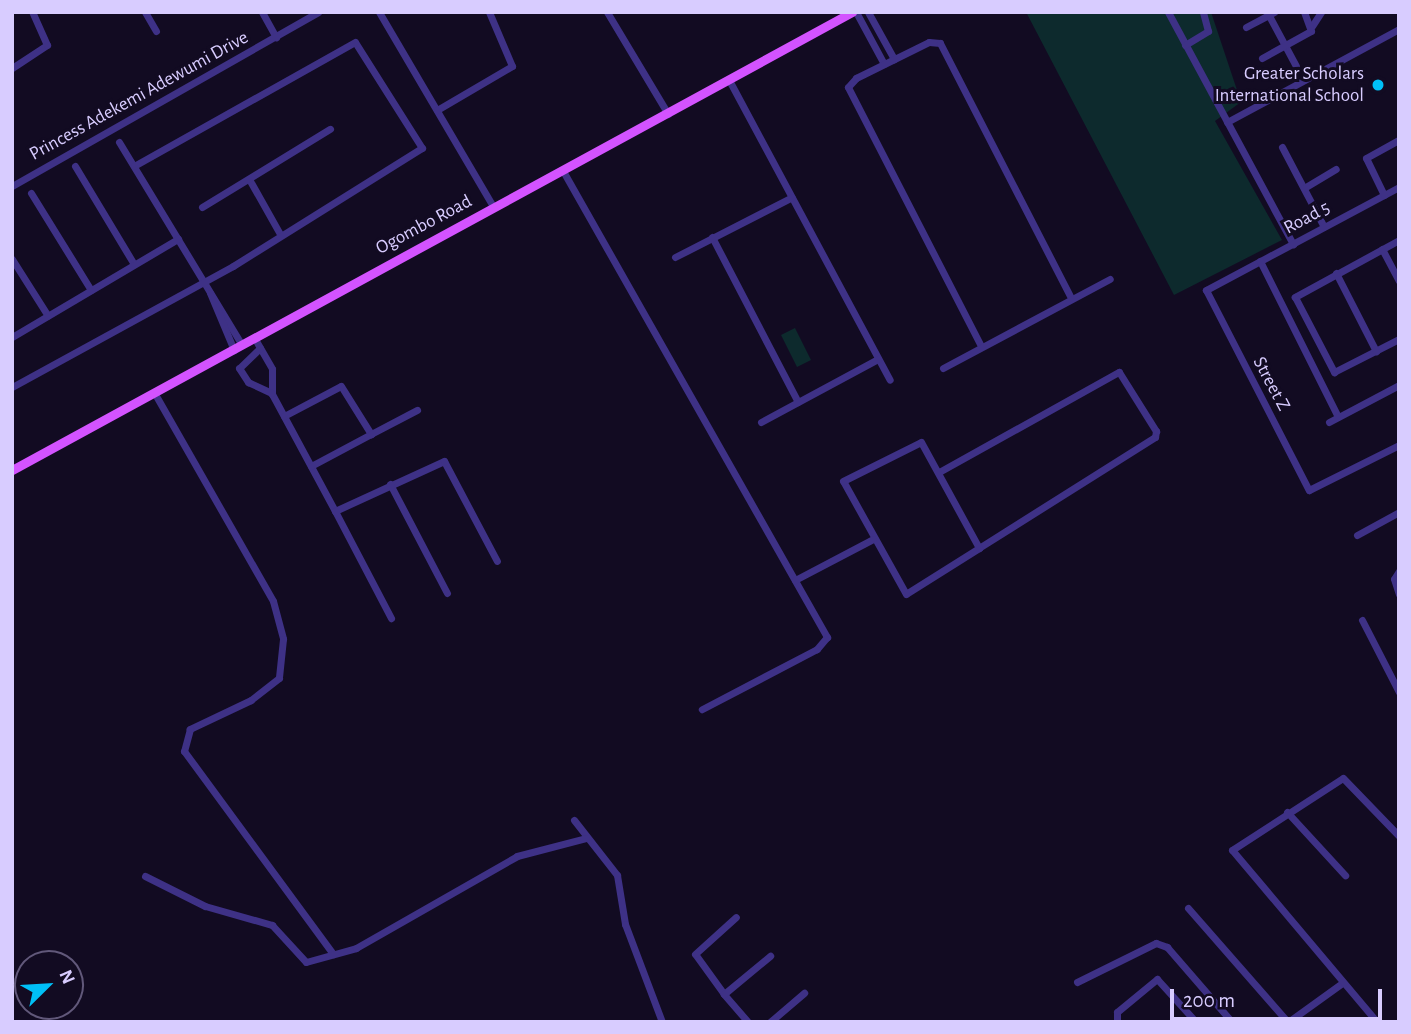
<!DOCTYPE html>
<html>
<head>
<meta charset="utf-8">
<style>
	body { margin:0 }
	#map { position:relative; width:1411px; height:1034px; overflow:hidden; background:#120b22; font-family:"Alegreya Sans",sans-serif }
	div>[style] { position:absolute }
	.green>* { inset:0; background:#0d2a2d }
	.minor>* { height:7px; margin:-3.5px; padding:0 3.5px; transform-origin:3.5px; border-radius:3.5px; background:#3e3186 }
	.major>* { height:9px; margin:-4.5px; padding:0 4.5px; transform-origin:4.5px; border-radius:4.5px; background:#d353ff }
	.dots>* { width:19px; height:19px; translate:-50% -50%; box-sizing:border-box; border:4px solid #120b22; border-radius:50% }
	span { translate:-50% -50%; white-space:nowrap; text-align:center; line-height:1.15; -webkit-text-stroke:6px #120b22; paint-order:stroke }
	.poi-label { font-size:19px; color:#d8ccff }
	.right { translate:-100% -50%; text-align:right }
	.street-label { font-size:19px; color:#d8ccff }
	.frame { position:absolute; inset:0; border:14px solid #d8ccff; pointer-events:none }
	.north { position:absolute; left:14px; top:950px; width:70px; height:70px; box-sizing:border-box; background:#120b22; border:2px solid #61587a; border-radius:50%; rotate:66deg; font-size:19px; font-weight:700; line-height:28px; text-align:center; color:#d8ccff }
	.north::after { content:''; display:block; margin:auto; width:24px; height:32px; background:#00c0f7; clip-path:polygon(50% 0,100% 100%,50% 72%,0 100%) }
	.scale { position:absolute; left:1170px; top:989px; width:212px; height:32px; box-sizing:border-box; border:4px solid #d8ccff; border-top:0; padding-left:9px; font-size:21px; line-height:24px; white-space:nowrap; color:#d8ccff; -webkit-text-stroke:5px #120b22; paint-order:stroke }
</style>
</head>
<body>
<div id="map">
	<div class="green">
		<div style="clip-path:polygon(1026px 12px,1211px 12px,1241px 102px,1215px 121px,1282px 240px,1174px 295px)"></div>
		<div style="clip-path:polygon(795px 328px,811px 360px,797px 367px,781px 335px)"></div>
	</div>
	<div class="minor">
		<div style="left:145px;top:12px;width:22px;rotate:60deg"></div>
		<div style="left:262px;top:12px;width:29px;rotate:61deg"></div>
		<div style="left:379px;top:12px;width:227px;rotate:59.6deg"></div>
		<div style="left:607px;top:12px;width:119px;rotate:59.1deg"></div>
		<div style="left:856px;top:12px;width:59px;rotate:61.7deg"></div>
		<div style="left:868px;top:12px;width:54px;rotate:61deg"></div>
		<div style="left:1168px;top:12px;width:264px;rotate:61.7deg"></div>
		<div style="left:1267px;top:12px;width:61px;rotate:61.8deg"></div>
		<div style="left:1312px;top:26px;width:17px;rotate:-57deg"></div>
		<div style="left:1246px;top:27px;width:32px;rotate:-28deg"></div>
		<div style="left:1185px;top:45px;width:27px;rotate:-31deg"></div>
		<div style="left:1208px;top:31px;width:20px;rotate:-105deg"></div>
		<div style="left:1262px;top:58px;width:56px;rotate:-28.9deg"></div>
		<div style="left:1311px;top:31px;width:20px;rotate:-110deg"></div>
		<div style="left:12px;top:68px;width:42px;rotate:-33.3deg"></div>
		<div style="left:47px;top:45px;width:36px;rotate:-114deg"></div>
		<div style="left:729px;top:80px;width:340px;rotate:61.8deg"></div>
		<div style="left:437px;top:110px;width:87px;rotate:-30.4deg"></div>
		<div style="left:512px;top:66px;width:59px;rotate:-113.1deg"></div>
		<div style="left:1227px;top:122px;width:196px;rotate:-28.4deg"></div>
		<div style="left:119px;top:142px;width:237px;rotate:58.8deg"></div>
		<div style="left:1282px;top:147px;width:90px;rotate:62.3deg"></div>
		<div style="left:75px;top:166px;width:114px;rotate:59deg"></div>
		<div style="left:563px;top:171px;width:536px;rotate:60.47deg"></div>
		<div style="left:827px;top:637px;width:16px;rotate:130deg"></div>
		<div style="left:817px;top:649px;width:130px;rotate:152.4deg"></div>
		<div style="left:249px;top:179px;width:63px;rotate:60.6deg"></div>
		<div style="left:12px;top:186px;width:352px;rotate:-29.6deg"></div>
		<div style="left:1399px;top:187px;width:219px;rotate:151.9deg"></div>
		<div style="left:1206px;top:290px;width:225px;rotate:62.8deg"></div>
		<div style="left:1309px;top:490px;width:101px;rotate:-26.6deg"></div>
		<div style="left:1304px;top:188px;width:37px;rotate:-31deg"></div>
		<div style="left:31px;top:193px;width:114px;rotate:58.3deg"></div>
		<div style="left:1384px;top:195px;width:41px;rotate:-115.9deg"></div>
		<div style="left:1366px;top:158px;width:38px;rotate:-29deg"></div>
		<div style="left:202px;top:207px;width:150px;rotate:-31.4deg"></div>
		<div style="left:712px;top:237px;width:186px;rotate:62.5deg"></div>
		<div style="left:1399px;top:240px;width:119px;rotate:151.3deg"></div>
		<div style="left:1295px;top:297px;width:85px;rotate:62.5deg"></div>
		<div style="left:1334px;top:372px;width:73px;rotate:-26.9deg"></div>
		<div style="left:1382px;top:249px;width:36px;rotate:62deg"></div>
		<div style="left:675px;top:257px;width:131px;rotate:-27.1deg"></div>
		<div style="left:12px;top:259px;width:67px;rotate:57.7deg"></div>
		<div style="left:1260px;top:261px;width:174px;rotate:63.4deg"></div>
		<div style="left:1336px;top:273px;width:88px;rotate:62.9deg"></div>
		<div style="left:210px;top:293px;width:62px;rotate:67.2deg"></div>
		<div style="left:12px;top:337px;width:193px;rotate:-30.6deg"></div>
		<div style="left:255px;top:339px;width:34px;rotate:60deg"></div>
		<div style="left:272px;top:369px;width:25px;rotate:90deg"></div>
		<div style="left:272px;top:394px;width:133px;rotate:61.7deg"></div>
		<div style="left:335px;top:511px;width:120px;rotate:-24.6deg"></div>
		<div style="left:444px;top:461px;width:113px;rotate:62.1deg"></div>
		<div style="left:981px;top:346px;width:291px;rotate:-117.2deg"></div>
		<div style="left:848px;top:87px;width:12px;rotate:-48deg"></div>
		<div style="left:856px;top:78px;width:81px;rotate:-26.3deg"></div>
		<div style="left:929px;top:42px;width:11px;rotate:5deg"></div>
		<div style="left:940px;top:43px;width:287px;rotate:62.8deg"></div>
		<div style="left:260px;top:348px;width:29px;rotate:136deg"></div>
		<div style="left:239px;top:368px;width:17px;rotate:57deg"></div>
		<div style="left:248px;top:382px;width:26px;rotate:25deg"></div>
		<div style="left:943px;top:368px;width:189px;rotate:-28.1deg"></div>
		<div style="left:12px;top:387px;width:252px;rotate:-28.7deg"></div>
		<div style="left:233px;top:266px;width:223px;rotate:-32deg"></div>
		<div style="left:422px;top:148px;width:125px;rotate:-122.3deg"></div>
		<div style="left:355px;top:42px;width:253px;rotate:150.7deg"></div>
		<div style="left:155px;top:394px;width:238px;rotate:60.3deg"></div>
		<div style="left:273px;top:601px;width:39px;rotate:75deg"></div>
		<div style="left:283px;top:639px;width:39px;rotate:96deg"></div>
		<div style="left:279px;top:678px;width:36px;rotate:142deg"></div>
		<div style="left:251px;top:700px;width:68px;rotate:154.6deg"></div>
		<div style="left:190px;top:729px;width:23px;rotate:105deg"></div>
		<div style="left:184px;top:751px;width:252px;rotate:53.7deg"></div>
		<div style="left:284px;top:416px;width:64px;rotate:-27.8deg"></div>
		<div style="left:341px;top:386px;width:57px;rotate:58deg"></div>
		<div style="left:371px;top:434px;width:68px;rotate:151.9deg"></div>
		<div style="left:761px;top:422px;width:133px;rotate:-28.3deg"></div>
		<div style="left:1329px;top:422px;width:79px;rotate:-27.9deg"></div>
		<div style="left:371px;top:434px;width:52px;rotate:-27.6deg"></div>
		<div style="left:939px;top:472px;width:206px;rotate:-29.1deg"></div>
		<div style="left:1119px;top:372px;width:70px;rotate:57.9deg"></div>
		<div style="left:1156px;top:431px;width:6px;rotate:99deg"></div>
		<div style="left:1155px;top:437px;width:208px;rotate:147.8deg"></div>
		<div style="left:979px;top:548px;width:86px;rotate:147.8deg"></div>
		<div style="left:906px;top:594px;width:129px;rotate:-119.1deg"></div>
		<div style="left:843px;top:481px;width:87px;rotate:-26.6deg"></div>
		<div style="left:921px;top:442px;width:121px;rotate:61.3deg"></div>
		<div style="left:390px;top:484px;width:123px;rotate:62.4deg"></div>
		<div style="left:335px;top:511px;width:121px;rotate:62.4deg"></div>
		<div style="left:1357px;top:535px;width:48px;rotate:-28.7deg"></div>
		<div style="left:1399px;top:571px;width:9px;rotate:122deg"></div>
		<div style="left:1394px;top:579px;width:16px;rotate:72deg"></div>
		<div style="left:795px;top:580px;width:88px;rotate:-27.7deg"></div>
		<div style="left:1362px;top:620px;width:81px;rotate:62.8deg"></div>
		<div style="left:1287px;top:812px;width:86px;rotate:47.4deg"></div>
		<div style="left:574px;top:820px;width:70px;rotate:52deg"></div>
		<div style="left:617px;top:875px;width:50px;rotate:80.7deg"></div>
		<div style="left:625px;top:924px;width:105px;rotate:69.3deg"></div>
		<div style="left:145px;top:876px;width:67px;rotate:26.6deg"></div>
		<div style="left:205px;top:906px;width:70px;rotate:15.8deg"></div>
		<div style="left:272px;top:925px;width:50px;rotate:47.4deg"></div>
		<div style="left:306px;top:962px;width:52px;rotate:-15.6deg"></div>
		<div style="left:356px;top:948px;width:185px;rotate:-29.7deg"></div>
		<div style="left:517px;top:856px;width:71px;rotate:-14.6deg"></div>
		<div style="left:1188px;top:908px;width:150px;rotate:48.8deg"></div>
		<div style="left:1077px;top:982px;width:88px;rotate:-26.3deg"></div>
		<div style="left:1156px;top:943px;width:12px;rotate:20deg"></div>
		<div style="left:1167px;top:947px;width:99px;rotate:49.1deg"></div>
		<div style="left:724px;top:994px;width:49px;rotate:-125.9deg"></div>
		<div style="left:695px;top:954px;width:55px;rotate:-42.1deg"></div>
		<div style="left:748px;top:1022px;width:37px;rotate:-131deg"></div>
		<div style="left:724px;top:994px;width:60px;rotate:-39.6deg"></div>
		<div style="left:770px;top:1022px;width:45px;rotate:-40.5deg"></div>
		<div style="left:1117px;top:1022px;width:10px;rotate:-90deg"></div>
		<div style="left:1117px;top:1012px;width:52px;rotate:-39.5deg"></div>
		<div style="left:1157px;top:979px;width:58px;rotate:47.8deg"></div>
		<div style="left:1288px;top:1022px;width:67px;rotate:-35.8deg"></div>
		<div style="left:1377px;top:1022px;width:225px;rotate:-130.1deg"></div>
		<div style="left:1232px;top:850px;width:132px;rotate:-33deg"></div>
		<div style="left:1343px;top:778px;width:81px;rotate:46deg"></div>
	</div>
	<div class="major">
		<div style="left:12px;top:470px;width:957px;rotate:-28.6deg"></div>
	</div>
	<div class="dots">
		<div style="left:1378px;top:85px;background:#00c0f7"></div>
	</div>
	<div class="poi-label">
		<span class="right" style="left:1364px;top:85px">Greater Scholars<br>International School</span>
	</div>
	<div class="street-label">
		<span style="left:139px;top:96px;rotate:-29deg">Princess Adekemi Adewumi Drive</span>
		<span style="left:1307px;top:218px;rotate:-28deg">Road 5</span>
		<span style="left:424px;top:225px;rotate:-28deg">Ogombo Road</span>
		<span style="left:1271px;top:384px;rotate:62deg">Street Z</span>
	</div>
	<div class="frame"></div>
	<div class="north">N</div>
	<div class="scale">200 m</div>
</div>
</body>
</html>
